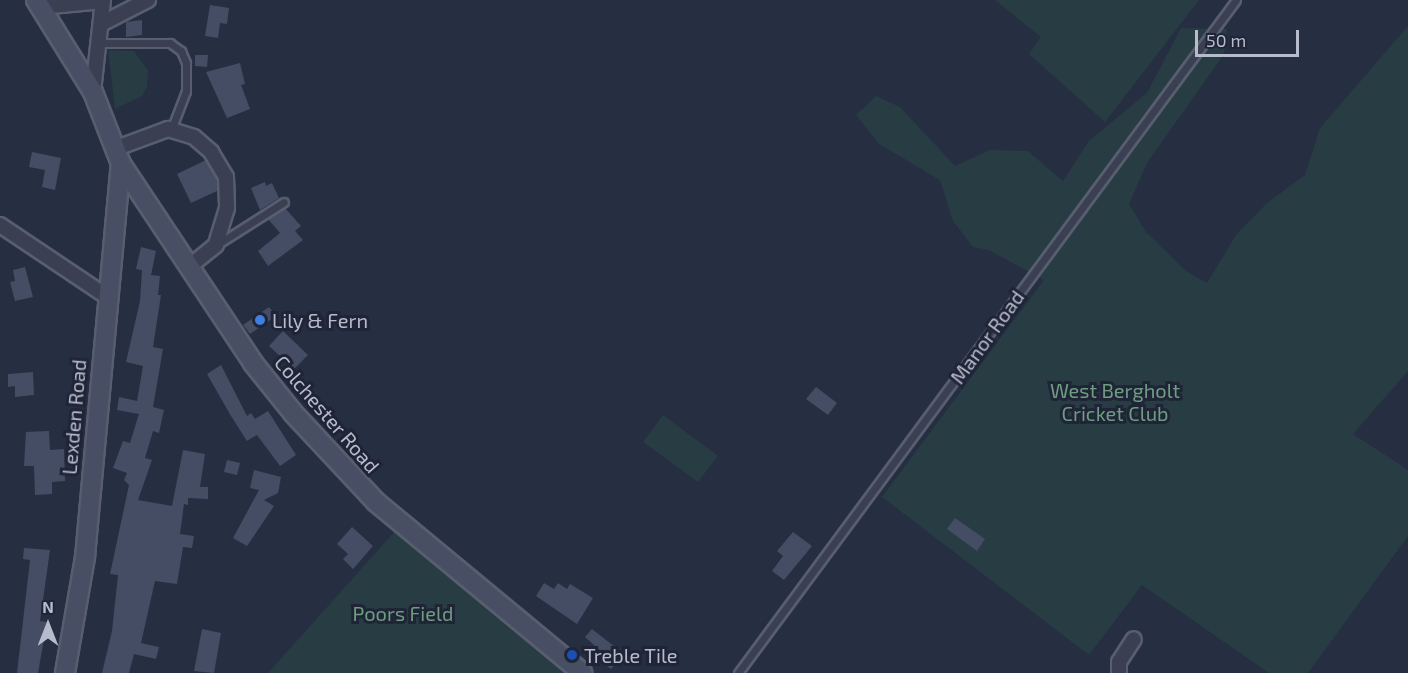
<!DOCTYPE html>
<html>
<head>
<meta charset="utf-8">
<style>
	body { margin:0 }
	#map { position:relative; width:1408px; height:673px; overflow:hidden; background:#262e42; font-family:"Exo 2",sans-serif }
	div>[style] { position:absolute }
	.green>* { inset:0; background:#283c43 }
	.building>* { inset:0; background:#454d64 }
	.roads { filter:drop-shadow(2px 0 #585e6f) drop-shadow(-2px 0 #585e6f) drop-shadow(0 2px #585e6f) drop-shadow(0 -2px #585e6f) }
	.lane>* { height:7px; margin:-3.5px; padding:0 3.5px; transform-origin:3.5px; border-radius:3.5px; background:#3a4052 }
	.street>* { height:14px; margin:-7px; padding:0 7px; transform-origin:7px; border-radius:7px; background:#3a4052 }
	.secondary>* { height:18px; margin:-9px; padding:0 9px; transform-origin:9px; border-radius:9px; background:#484f65 }
	.dots>* { width:16px; height:16px; translate:-50% -50%; box-sizing:border-box; border:3px solid #1f2537; border-radius:50% }
	span { translate:-50% -50%; white-space:nowrap; text-align:center; line-height:1.15; -webkit-text-stroke:6px #1f2537; paint-order:stroke }
	.poi-label { font-size:20px; color:#b7bccc }
	.left { translate:0 -50%; text-align:left }
	.street-label { font-size:20px; color:#b7bccc }
	.park-label { font-size:20px; color:#6e9d80 }
	.north { position:absolute; left:18px; top:595px; width:60px; height:60px; -webkit-text-stroke:4px #1f2537; paint-order:stroke; rotate:0deg; font-size:16px; font-weight:700; line-height:24px; text-align:center; color:#b7bccc }
	.north::after { content:''; display:block; margin:auto; width:21px; height:27px; background:#b7bccc; clip-path:polygon(50% 0,100% 100%,50% 72%,0 100%) }
	.scale { position:absolute; left:1195px; top:30px; width:104px; height:27px; box-sizing:border-box; border:3px solid #b7bccc; border-top:0; padding-left:8px; font-size:18px; line-height:21px; white-space:nowrap; color:#b7bccc; -webkit-text-stroke:4px #1f2537; paint-order:stroke }
</style>
</head>
<body>
<div id="map">
	<div class="green">
		<div style="clip-path:polygon(995px 0,1199px 0,1105px 122px,1029px 54px,1041px 37px)"></div>
		<div style="clip-path:polygon(1408px 26px,1408px 371px,1353px 434px,1408px 470px,1408px 536px,1308px 673px,1269px 673px,1142px 585px,1089px 655px,882px 497px,1044px 280px,989px 250px,973px 247px,953px 221px,940px 180px,879px 144px,856px 115px,876px 96px,900px 107px,955px 166px,990px 150px,1028px 151px,1063px 181px,1089px 141px,1147px 93px,1181px 28px,1227px 29px,1224px 54px,1147px 163px,1129px 204px,1146px 232px,1186px 271px,1207px 283px,1236px 235px,1267px 203px,1305px 175px,1320px 128px)"></div>
		<div style="clip-path:polygon(108px 50px,134px 51px,148px 71px,147px 87px,142px 96px,115px 109px)"></div>
		<div style="clip-path:polygon(663px 415px,718px 456px,698px 482px,643px 442px)"></div>
		<div style="clip-path:polygon(396px 530px,570px 673px,268px 673px)"></div>
	</div>
	<div class="building">
		<div style="clip-path:polygon(210px 5px,229px 8px,227px 24px,220px 23px,218px 38px,205px 36px)"></div>
		<div style="clip-path:polygon(142px 20px,142px 35px,126px 37px,126px 22px)"></div>
		<div style="clip-path:polygon(195px 55px,208px 55px,207px 67px,195px 66px)"></div>
		<div style="clip-path:polygon(240px 63px,245px 84px,241px 85px,250px 109px,227px 118px,206px 72px)"></div>
		<div style="clip-path:polygon(32px 152px,61px 158px,55px 190px,42px 187px,45px 170px,29px 167px)"></div>
		<div style="clip-path:polygon(206px 160px,217px 180px,217px 191px,191px 203px,177px 174px)"></div>
		<div style="clip-path:polygon(265px 182px,266px 186px,272px 183px,279px 198px,260px 210px,251px 188px)"></div>
		<div style="clip-path:polygon(285px 208px,301px 226px,295px 231px,303px 240px,268px 266px,258px 251px,280px 233px,268px 219px)"></div>
		<div style="clip-path:polygon(141px 247px,156px 251px,151px 275px,160px 276px,158px 295px,161px 295px,153px 347px,163px 349px,153px 407px,164px 410px,159px 433px,153px 431px,145px 458px,152px 460px,138px 500px,172px 506px,183px 450px,205px 454px,200px 487px,208px 487px,208px 499px,188px 498px,188px 505px,184px 504px,180px 534px,194px 536px,192px 548px,183px 547px,177px 584px,155px 581px,141px 643px,159px 647px,156px 659px,134px 654px,129px 673px,102px 673px,112px 631px,118px 575px,110px 574px,129px 485px,124px 480px,127px 473px,113px 468px,123px 441px,130px 443px,139px 414px,117px 410px,119px 397px,137px 401px,143px 366px,126px 362px,140px 301px,142px 270px,136px 269px)"></div>
		<div style="clip-path:polygon(25px 267px,33px 297px,15px 301px,10px 282px,15px 281px,13px 270px)"></div>
		<div style="clip-path:polygon(269px 307px,276px 316px,250px 334px,243px 325px)"></div>
		<div style="clip-path:polygon(283px 331px,308px 355px,294px 369px,269px 346px)"></div>
		<div style="clip-path:polygon(221px 365px,247px 416px,251px 413px,255px 419px,268px 411px,296px 455px,280px 466px,257px 435px,247px 441px,231px 416px,207px 374px)"></div>
		<div style="clip-path:polygon(33px 372px,34px 395px,15px 397px,15px 386px,8px 387px,8px 374px)"></div>
		<div style="clip-path:polygon(816px 387px,837px 403px,828px 415px,806px 399px)"></div>
		<div style="clip-path:polygon(49px 431px,50px 450px,64px 449px,65px 481px,52px 482px,52px 494px,35px 495px,34px 466px,24px 466px,26px 432px)"></div>
		<div style="clip-path:polygon(227px 460px,240px 463px,237px 475px,224px 472px)"></div>
		<div style="clip-path:polygon(254px 470px,281px 477px,278px 493px,264px 500px,274px 506px,247px 546px,233px 538px,259px 490px,250px 488px)"></div>
		<div style="clip-path:polygon(955px 518px,985px 539px,977px 551px,947px 529px)"></div>
		<div style="clip-path:polygon(352px 527px,373px 546px,353px 569px,343px 559px,348px 554px,337px 544px)"></div>
		<div style="clip-path:polygon(793px 532px,812px 546px,784px 580px,772px 571px,783px 556px,777px 551px)"></div>
		<div style="clip-path:polygon(24px 548px,50px 550px,40px 621px,47px 622px,38px 673px,17px 673px,30px 560px,23px 559px)"></div>
		<div style="clip-path:polygon(544px 583px,554px 589px,558px 583px,567px 589px,570px 584px,593px 598px,577px 624px,536px 596px)"></div>
		<div style="clip-path:polygon(202px 629px,221px 633px,214px 673px,194px 671px)"></div>
		<div style="clip-path:polygon(592px 629px,624px 654px,611px 669px,600px 660px,604px 654px,585px 637px)"></div>
	</div>
	<div class="roads">
		<div class="lane">
			<div style="left:99px;top:43px;width:71px"></div>
			<div style="left:170px;top:43px;width:14px;rotate:36deg"></div>
			<div style="left:181px;top:51px;width:13px;rotate:67deg"></div>
			<div style="left:186px;top:63px;width:28px;rotate:90deg"></div>
			<div style="left:186px;top:91px;width:42px;rotate:111deg"></div>
			<div style="left:218px;top:244px;width:78px;rotate:-32.5deg"></div>
			<div style="left:738px;top:673px;width:837px;rotate:-53.5deg"></div>
		</div>
		<div class="street">
			<div style="left:41px;top:7px;width:62px;rotate:-5.5deg"></div>
			<div style="left:101px;top:24px;width:53px;rotate:-27.1deg"></div>
			<div style="left:93px;top:92px;width:93px;rotate:-83.8deg"></div>
			<div style="left:114px;top:149px;width:58px;rotate:-20.3deg"></div>
			<div style="left:168px;top:129px;width:27px;rotate:17deg"></div>
			<div style="left:194px;top:137px;width:23px;rotate:41deg"></div>
			<div style="left:211px;top:152px;width:29px;rotate:59deg"></div>
			<div style="left:226px;top:177px;width:31px;rotate:88deg"></div>
			<div style="left:227px;top:208px;width:39px;rotate:107deg"></div>
			<div style="left:216px;top:245px;width:36px;rotate:141deg"></div>
			<div style="left:0;top:225px;width:128px;rotate:33.8deg"></div>
			<div style="left:1119px;top:673px;width:11px;rotate:-90deg"></div>
			<div style="left:1119px;top:662px;width:27px;rotate:-57deg"></div>
		</div>
		<div class="secondary">
			<div style="left:36px;top:0;width:108px;rotate:58.2deg"></div>
			<div style="left:93px;top:92px;width:77px;rotate:68.7deg"></div>
			<div style="left:121px;top:164px;width:239px;rotate:56.4deg"></div>
			<div style="left:253px;top:363px;width:64px;rotate:51.3deg"></div>
			<div style="left:293px;top:413px;width:122px;rotate:47deg"></div>
			<div style="left:376px;top:502px;width:268px;rotate:39.6deg"></div>
			<div style="left:65px;top:673px;width:118px;rotate:-80.2deg"></div>
			<div style="left:85px;top:557px;width:395px;rotate:-84.8deg"></div>
		</div>
	</div>
	<div class="dots">
		<div style="left:260px;top:320px;background:#3f7fe0"></div>
		<div style="left:572px;top:655px;background:#1a4fb4"></div>
	</div>
	<div class="poi-label">
		<span class="left" style="left:272px;top:320px">Lily &amp; Fern</span>
		<span class="left" style="left:584px;top:655px">Treble Tile</span>
	</div>
	<div class="street-label">
		<span style="left:987px;top:337px;rotate:-54deg">Manor Road</span>
		<span style="left:327px;top:414px;rotate:49deg">Colchester Road</span>
		<span style="left:74px;top:417px;rotate:-85deg">Lexden Road</span>
	</div>
	<div class="park-label">
		<span style="left:1115px;top:402px">West Bergholt<br>Cricket Club</span>
		<span style="left:403px;top:613px">Poors Field</span>
	</div>
	<div class="north">N</div>
	<div class="scale">50 m</div>
</div>
</body>
</html>
